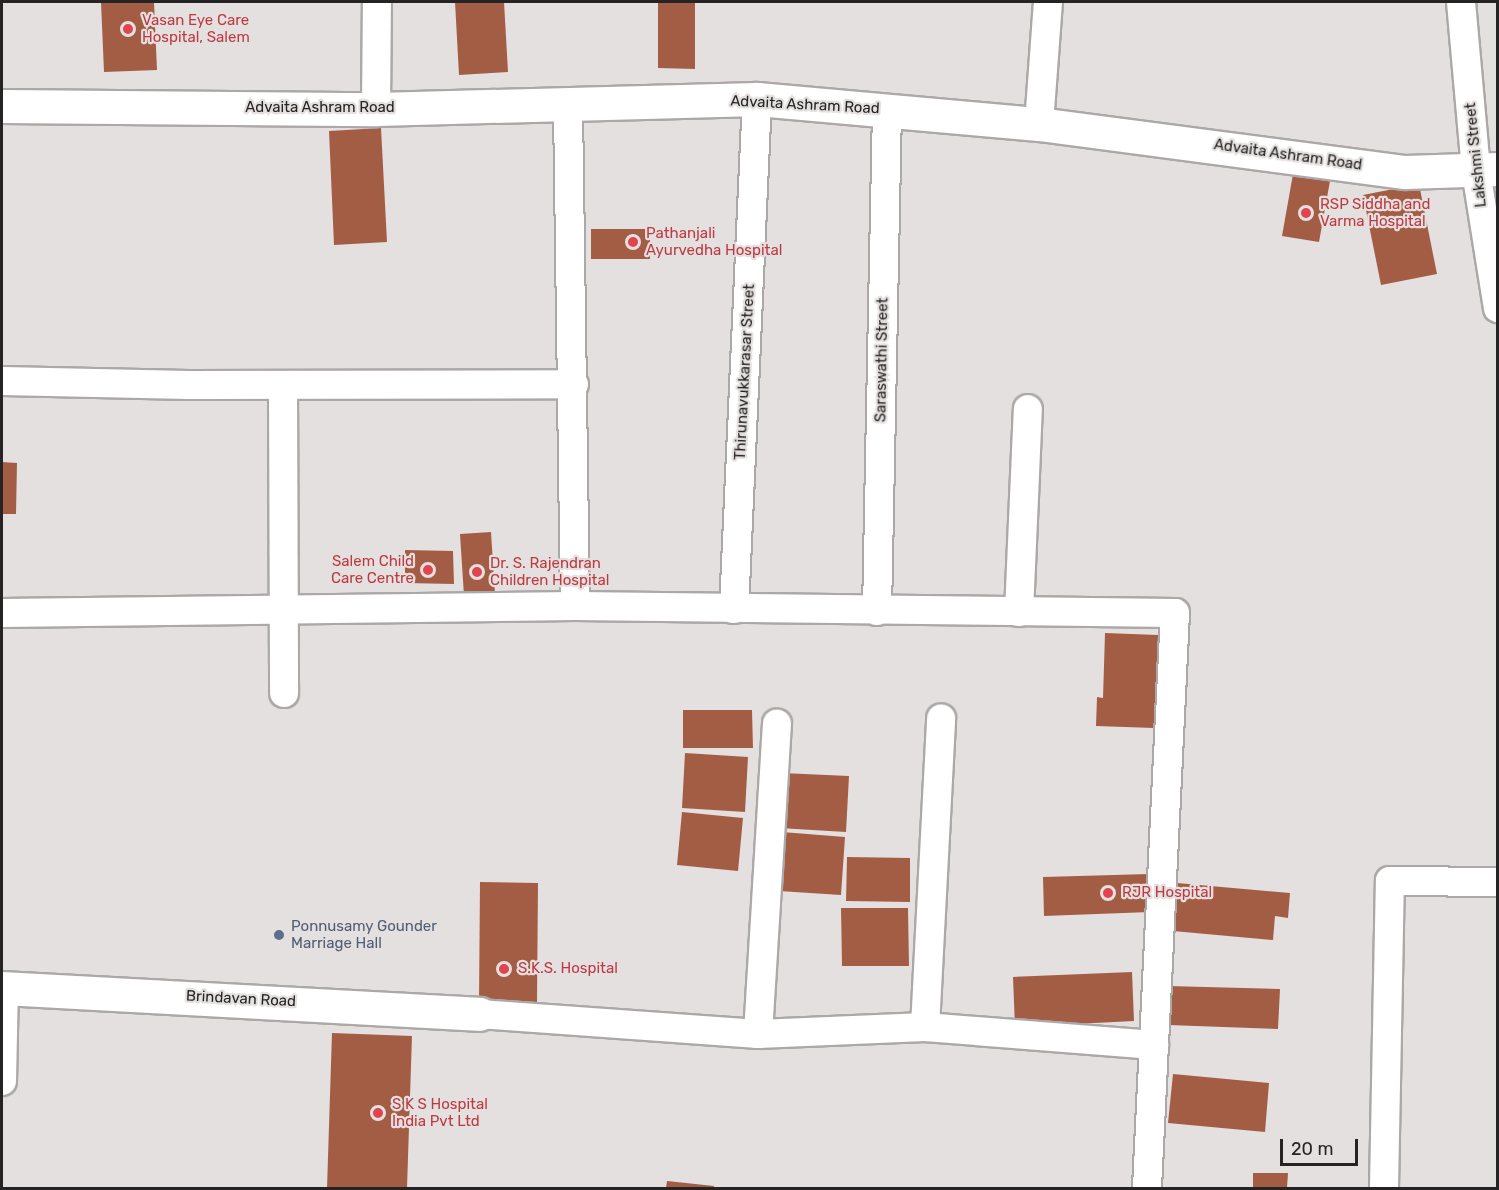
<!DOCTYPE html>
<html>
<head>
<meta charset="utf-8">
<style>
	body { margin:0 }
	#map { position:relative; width:1499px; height:1190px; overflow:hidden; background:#e4e0df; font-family:Rubik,sans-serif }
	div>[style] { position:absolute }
	.building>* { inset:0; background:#a45d45 }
	.roads { filter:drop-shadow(2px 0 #aba8a7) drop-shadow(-2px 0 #aba8a7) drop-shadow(0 2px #aba8a7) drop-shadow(0 -2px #aba8a7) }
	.street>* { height:28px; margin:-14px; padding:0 14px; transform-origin:14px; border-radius:14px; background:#fff }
	.secondary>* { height:33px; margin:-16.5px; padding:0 16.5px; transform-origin:16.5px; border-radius:16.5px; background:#fff }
	.dots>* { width:16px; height:16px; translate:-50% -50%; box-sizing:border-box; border:3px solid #e4e0df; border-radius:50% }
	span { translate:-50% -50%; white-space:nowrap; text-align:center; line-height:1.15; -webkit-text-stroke:4.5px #e4e0df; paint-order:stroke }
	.health-label { font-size:15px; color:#be3a42 }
	.left { translate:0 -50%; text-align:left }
	.right { translate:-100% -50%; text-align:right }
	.street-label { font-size:15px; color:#252323 }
	.service-label { font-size:15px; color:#4e5e75 }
	.frame { position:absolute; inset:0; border:3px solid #252323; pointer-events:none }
	.scale { position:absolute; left:1280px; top:1139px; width:78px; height:27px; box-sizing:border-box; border:3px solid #252323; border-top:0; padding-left:8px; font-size:18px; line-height:21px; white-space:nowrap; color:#252323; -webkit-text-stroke:4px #e4e0df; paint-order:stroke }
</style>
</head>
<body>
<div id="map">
	<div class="building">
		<div style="clip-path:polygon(101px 2px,154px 2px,157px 70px,104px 72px)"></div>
		<div style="clip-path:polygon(455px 2px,504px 2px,508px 72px,459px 75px)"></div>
		<div style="clip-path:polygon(658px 2px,695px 2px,695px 69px,658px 68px)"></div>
		<div style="clip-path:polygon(381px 128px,387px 242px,334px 245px,329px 131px)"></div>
		<div style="clip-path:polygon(1293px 174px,1330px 181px,1319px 242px,1282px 236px)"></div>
		<div style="clip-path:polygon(1419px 184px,1437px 274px,1381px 285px,1363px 195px)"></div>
		<div style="clip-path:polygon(591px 229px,650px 229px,650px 259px,591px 259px)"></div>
		<div style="clip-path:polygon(2px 462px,17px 463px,16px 514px,2px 514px)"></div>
		<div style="clip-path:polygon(491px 532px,495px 594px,464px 596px,460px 534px)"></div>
		<div style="clip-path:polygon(405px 550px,453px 551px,454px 584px,405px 583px)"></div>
		<div style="clip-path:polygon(1105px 633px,1158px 635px,1154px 728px,1096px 726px,1097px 697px,1103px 698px)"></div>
		<div style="clip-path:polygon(683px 710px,752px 710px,753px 748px,683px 748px)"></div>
		<div style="clip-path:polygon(685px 753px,748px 757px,745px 812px,682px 808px)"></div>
		<div style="clip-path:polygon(782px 773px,849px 776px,846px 832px,779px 828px)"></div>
		<div style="clip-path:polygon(682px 812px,743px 818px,738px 871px,677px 865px)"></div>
		<div style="clip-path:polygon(782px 832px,845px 837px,841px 895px,779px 891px)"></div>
		<div style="clip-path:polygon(847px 857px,910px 858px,910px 902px,846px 901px)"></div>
		<div style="clip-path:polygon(1149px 874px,1150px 912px,1044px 916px,1043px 877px)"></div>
		<div style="clip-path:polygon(480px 882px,538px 883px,537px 1003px,479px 1002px)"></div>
		<div style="clip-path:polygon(1177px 883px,1290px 893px,1288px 918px,1275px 916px,1273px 940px,1173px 931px)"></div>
		<div style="clip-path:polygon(841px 908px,908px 908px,909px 966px,842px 966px)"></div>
		<div style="clip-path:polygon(1132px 972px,1134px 1021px,1015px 1027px,1013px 977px)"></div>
		<div style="clip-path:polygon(1168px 986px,1280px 989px,1278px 1029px,1168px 1025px)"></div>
		<div style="clip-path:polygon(332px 1033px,412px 1036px,407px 1188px,327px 1188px)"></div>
		<div style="clip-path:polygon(1173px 1074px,1269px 1083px,1265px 1132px,1168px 1123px)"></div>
		<div style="clip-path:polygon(1253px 1173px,1288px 1173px,1287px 1188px,1253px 1188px)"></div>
		<div style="clip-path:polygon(667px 1181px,714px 1186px,714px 1188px,666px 1188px)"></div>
	</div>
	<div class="roads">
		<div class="street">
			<div style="left:1461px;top:2px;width:170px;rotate:84.9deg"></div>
			<div style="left:1476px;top:171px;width:139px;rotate:80.9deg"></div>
			<div style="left:568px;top:106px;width:500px;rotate:89.2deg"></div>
			<div style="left:376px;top:109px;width:107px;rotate:-89.5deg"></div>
			<div style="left:1039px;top:124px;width:122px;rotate:-85.8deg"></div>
			<div style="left:2px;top:381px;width:187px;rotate:1.2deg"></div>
			<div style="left:189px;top:385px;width:385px;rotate:-0.1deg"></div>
			<div style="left:283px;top:385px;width:308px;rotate:89.8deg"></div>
			<div style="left:734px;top:609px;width:511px;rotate:-87.42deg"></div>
			<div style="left:877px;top:611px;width:502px;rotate:-88.86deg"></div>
			<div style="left:1019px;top:612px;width:203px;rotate:-87.5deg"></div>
			<div style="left:2px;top:613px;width:573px;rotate:-0.7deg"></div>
			<div style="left:575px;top:606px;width:600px;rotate:0.67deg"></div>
			<div style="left:1175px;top:613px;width:576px;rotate:92.79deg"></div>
			<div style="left:479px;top:1014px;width:280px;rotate:4.1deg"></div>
			<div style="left:758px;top:1034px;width:167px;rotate:-2.4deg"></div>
			<div style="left:925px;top:1027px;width:230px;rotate:4.5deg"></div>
			<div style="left:925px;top:1027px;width:309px;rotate:-87deg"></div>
			<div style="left:758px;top:1034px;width:311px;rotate:-86.5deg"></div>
			<div style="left:2px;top:1081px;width:93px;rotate:-88.8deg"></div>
			<div style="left:1384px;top:1188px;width:307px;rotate:-88.9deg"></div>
			<div style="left:1390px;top:881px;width:108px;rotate:0.5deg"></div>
		</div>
		<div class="secondary">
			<div style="left:2px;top:106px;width:374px;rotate:0.5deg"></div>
			<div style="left:376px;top:109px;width:381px;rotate:-1.5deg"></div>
			<div style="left:757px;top:99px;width:283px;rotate:5.1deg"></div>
			<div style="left:1039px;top:124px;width:369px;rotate:7.5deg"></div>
			<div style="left:1405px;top:172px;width:93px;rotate:-1.8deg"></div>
			<div style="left:2px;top:988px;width:478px;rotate:3.1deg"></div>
		</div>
	</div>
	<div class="dots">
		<div style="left:128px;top:29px;background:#e0444e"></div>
		<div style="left:1306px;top:213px;background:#e0444e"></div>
		<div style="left:633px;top:242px;background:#e0444e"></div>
		<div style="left:428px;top:570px;background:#e0444e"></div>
		<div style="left:477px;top:572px;background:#e0444e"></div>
		<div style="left:1108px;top:893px;background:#e0444e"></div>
		<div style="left:279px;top:935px;background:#5c6f8a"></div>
		<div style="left:504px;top:969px;background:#e0444e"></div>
		<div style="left:378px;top:1113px;background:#e0444e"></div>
	</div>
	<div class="health-label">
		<span class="left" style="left:142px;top:29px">Vasan Eye Care<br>Hospital, Salem</span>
		<span class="left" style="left:1320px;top:213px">RSP Siddha and<br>Varma Hospital</span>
		<span class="left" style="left:646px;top:242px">Pathanjali<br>Ayurvedha Hospital</span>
		<span class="right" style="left:414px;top:570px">Salem Child<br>Care Centre</span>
		<span class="left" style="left:490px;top:572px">Dr. S. Rajendran<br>Children Hospital</span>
		<span class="left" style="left:1122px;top:893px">RJR Hospital</span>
		<span class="left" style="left:518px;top:969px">S.K.S. Hospital</span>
		<span class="left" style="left:392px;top:1113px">S K S Hospital<br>India Pvt Ltd</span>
	</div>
	<div class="street-label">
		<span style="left:805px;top:105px;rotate:3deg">Advaita Ashram Road</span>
		<span style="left:320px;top:108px">Advaita Ashram Road</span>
		<span style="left:1288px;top:155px;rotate:8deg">Advaita Ashram Road</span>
		<span style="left:1476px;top:155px;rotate:-96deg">Lakshmi Street</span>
		<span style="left:882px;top:360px;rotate:-89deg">Saraswathi Street</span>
		<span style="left:745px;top:372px;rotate:-87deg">Thirunavukkarasar Street</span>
		<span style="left:241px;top:999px;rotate:3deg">Brindavan Road</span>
	</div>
	<div class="service-label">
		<span class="left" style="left:291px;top:935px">Ponnusamy Gounder<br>Marriage Hall</span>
	</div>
	<div class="frame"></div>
	<div class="scale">20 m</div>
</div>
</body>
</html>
